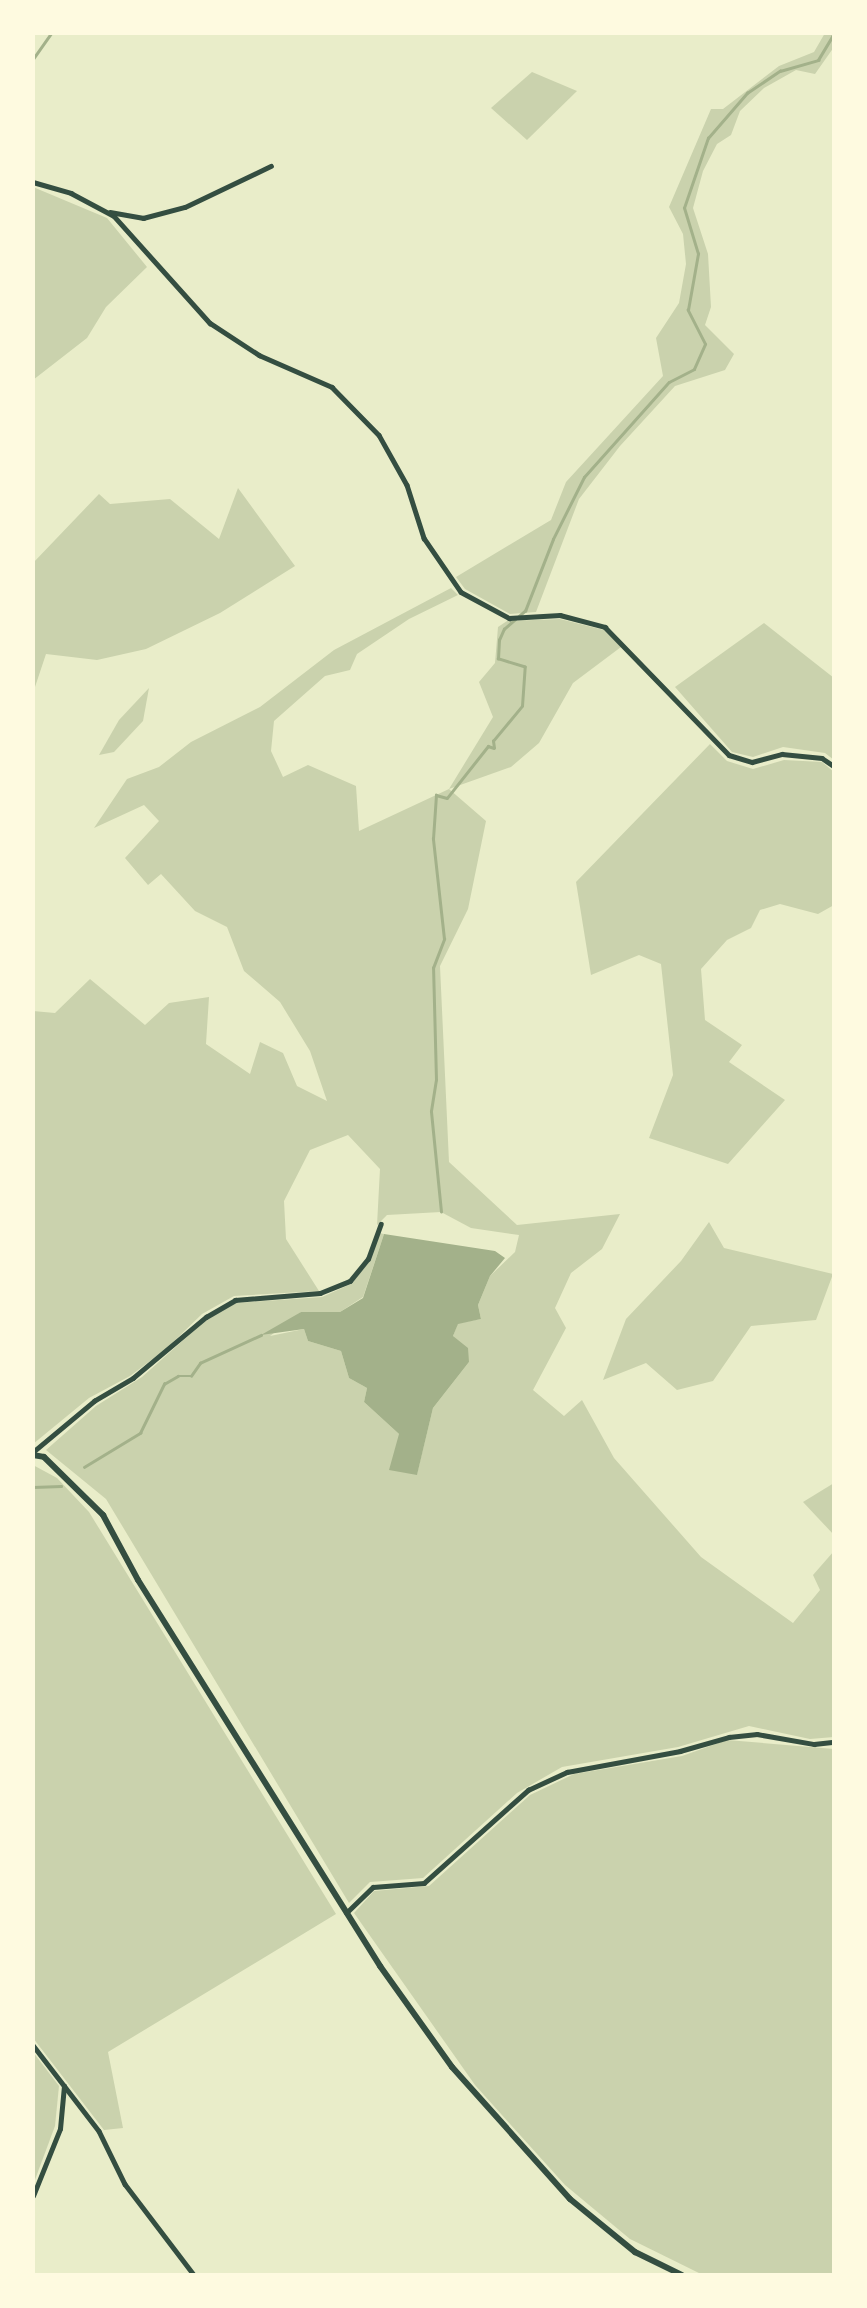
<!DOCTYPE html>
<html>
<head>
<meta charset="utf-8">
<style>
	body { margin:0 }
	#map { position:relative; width:867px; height:2308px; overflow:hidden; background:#e9edc9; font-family:"Varela Round",sans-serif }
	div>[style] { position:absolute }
	.green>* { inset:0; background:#cad2ad }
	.water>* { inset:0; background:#a3b18a }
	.stream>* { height:2.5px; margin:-1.25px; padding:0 1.25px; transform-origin:1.25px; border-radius:1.25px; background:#a3b18a }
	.minor>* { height:4.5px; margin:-2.25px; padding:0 2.25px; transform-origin:2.25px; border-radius:2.25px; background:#344e41 }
	.tertiary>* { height:6px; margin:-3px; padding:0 3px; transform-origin:3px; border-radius:3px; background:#344e41 }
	span { translate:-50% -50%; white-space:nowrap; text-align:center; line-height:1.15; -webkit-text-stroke:5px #fefae0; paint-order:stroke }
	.frame { position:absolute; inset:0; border:35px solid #fefae0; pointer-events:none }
</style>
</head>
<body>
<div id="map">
	<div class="green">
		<div style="clip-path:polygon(825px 33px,834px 33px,834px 47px,815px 74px,796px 70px,764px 88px,740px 111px,731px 135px,717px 144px,703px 171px,693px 208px,708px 254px,711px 307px,705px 325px,734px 354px,725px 370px,675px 386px,620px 446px,579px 499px,536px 612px,510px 614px,465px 589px,456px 577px,551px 520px,566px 482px,663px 376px,656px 338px,679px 303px,686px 264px,683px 234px,669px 207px,711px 109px,723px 109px,779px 66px,814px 52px)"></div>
		<div style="clip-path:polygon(532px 72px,577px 91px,527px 140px,491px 108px)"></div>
		<div style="clip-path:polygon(33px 187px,107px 218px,147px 267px,106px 307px,87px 338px,33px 380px)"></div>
		<div style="clip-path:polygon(238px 488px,295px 566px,220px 613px,146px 649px,97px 660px,46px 654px,33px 693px,33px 563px,99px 494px,110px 504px,170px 499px,219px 539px)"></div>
		<div style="clip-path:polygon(451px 588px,458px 595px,409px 619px,357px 654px,350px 670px,325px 676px,274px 721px,271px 751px,283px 777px,308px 765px,356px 786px,359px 831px,449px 789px,493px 717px,479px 682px,495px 663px,498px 627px,507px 621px,560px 619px,604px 630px,621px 647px,573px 683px,539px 743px,511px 767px,449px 789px,486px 821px,468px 909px,440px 966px,449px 1162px,517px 1225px,620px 1214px,602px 1249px,571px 1273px,555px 1308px,566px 1328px,533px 1390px,564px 1416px,582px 1400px,614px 1458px,701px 1557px,793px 1623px,820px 1590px,813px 1575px,834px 1551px,834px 1737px,810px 1739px,749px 1726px,678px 1747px,562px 1767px,517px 1793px,423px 1878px,370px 1882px,349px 1903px,106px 1499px,46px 1450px,96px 1406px,142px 1377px,207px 1319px,236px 1303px,322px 1297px,351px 1284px,370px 1261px,379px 1233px,384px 1234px,363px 1297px,340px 1312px,301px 1312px,270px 1336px,304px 1329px,308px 1341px,341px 1351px,349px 1378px,367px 1388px,364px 1402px,399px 1434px,417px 1474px,433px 1408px,469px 1362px,453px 1336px,458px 1323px,481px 1319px,478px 1305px,490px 1276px,515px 1252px,519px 1235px,471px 1228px,441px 1212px,387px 1215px,377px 1225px,380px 1169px,348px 1135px,310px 1150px,284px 1201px,286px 1239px,319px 1291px,234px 1296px,202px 1314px,166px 1349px,130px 1376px,89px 1398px,33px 1444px,33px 1011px,55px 1013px,90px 979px,145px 1025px,169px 1003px,209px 997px,206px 1044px,250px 1074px,260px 1042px,283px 1053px,297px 1086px,327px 1101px,310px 1051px,280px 1002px,244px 971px,227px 927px,195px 911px,161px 874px,148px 885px,125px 858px,159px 821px,144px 805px,94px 828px,127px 779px,159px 767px,191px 742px,260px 707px,334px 650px)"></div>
		<div style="clip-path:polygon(764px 623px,834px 678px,834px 760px,825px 753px,783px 747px,753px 757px,732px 752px,675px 687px)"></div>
		<div style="clip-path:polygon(149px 688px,143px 721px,114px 752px,99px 755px,119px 720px)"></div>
		<div style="clip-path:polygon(710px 744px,727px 761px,753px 769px,784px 760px,822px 762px,834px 772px,834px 905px,818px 914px,780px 904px,760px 910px,751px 928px,727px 940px,701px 969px,705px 1020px,742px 1045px,729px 1062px,785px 1100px,728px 1164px,649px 1138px,673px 1075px,661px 964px,639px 955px,591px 975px,576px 882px)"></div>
		<div style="clip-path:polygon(709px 1222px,724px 1248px,833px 1274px,816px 1320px,751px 1326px,713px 1381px,677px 1390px,646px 1363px,603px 1380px,626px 1319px,681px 1261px)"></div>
		<div style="clip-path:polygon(33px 1465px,57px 1478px,89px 1512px,336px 1914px,108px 2052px,123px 2128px,104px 2130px,33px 2038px)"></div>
		<div style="clip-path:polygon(834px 1483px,834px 1535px,803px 1502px)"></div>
		<div style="clip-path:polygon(727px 1740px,834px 1749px,834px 2275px,703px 2275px,630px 2239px,565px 2185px,475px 2085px,354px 1913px,374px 1891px,429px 1886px,530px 1795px,574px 1774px,682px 1756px)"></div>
		<div style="clip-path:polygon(33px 2052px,59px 2086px,55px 2126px,33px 2185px)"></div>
	</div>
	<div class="water">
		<div style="clip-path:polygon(384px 1234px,495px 1251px,505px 1258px,490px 1276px,478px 1305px,481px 1319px,458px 1324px,453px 1336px,468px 1348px,469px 1362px,433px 1408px,417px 1475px,389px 1470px,399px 1434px,364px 1402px,367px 1388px,349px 1378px,341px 1351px,308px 1341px,304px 1329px,261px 1335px,301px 1312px,340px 1312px,363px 1298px)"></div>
	</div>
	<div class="stream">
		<div style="left:33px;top:59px;width:32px;rotate:-55deg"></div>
		<div style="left:441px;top:1212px;width:101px;rotate:-95.7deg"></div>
		<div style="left:431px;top:1111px;width:31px;rotate:-81deg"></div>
		<div style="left:436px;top:1080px;width:112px;rotate:-91.5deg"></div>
		<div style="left:433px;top:968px;width:31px;rotate:-69deg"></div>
		<div style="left:444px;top:939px;width:101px;rotate:-96.3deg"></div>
		<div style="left:433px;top:839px;width:44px;rotate:-86.1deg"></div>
		<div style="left:436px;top:795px;width:11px;rotate:15deg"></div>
		<div style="left:447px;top:798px;width:66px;rotate:-51.7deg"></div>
		<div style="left:488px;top:746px;width:6px;rotate:18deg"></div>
		<div style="left:494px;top:748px;width:7px;rotate:-98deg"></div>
		<div style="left:493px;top:741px;width:45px;rotate:-50.4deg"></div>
		<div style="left:522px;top:706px;width:39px;rotate:-86deg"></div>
		<div style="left:525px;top:667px;width:28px;rotate:-163deg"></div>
		<div style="left:498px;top:659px;width:19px;rotate:-87deg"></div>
		<div style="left:499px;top:640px;width:12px;rotate:-66deg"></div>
		<div style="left:504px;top:629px;width:28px;rotate:-41deg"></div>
		<div style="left:525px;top:611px;width:77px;rotate:-68.7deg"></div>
		<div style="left:553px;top:539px;width:69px;rotate:-63.4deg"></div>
		<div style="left:584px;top:477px;width:127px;rotate:-48.2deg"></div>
		<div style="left:669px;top:382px;width:28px;rotate:-27deg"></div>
		<div style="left:694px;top:369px;width:27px;rotate:-66deg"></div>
		<div style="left:705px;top:344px;width:38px;rotate:-117deg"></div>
		<div style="left:688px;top:310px;width:57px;rotate:-79.9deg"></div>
		<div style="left:698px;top:254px;width:48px;rotate:-106.9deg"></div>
		<div style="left:684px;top:208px;width:74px;rotate:-71.1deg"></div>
		<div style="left:708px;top:138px;width:60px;rotate:-49.1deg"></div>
		<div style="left:747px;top:93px;width:40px;rotate:-34deg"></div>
		<div style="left:780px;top:71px;width:40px;rotate:-16deg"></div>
		<div style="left:818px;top:60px;width:31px;rotate:-59deg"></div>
		<div style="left:84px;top:1467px;width:66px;rotate:-31.3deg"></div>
		<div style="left:140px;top:1433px;width:55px;rotate:-63.9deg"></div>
		<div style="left:164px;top:1384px;width:16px;rotate:-30deg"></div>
		<div style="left:178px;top:1376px;width:13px"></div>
		<div style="left:191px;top:1376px;width:16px;rotate:-55deg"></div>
		<div style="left:200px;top:1363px;width:67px;rotate:-24.7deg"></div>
		<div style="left:33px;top:1487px;width:28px;rotate:-2deg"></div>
	</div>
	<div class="minor">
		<div style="left:33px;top:182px;width:40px;rotate:16deg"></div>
		<div style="left:71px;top:193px;width:49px;rotate:28.1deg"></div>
		<div style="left:114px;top:216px;width:144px;rotate:48.1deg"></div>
		<div style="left:210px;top:323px;width:59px;rotate:33.1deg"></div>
		<div style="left:259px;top:355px;width:80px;rotate:23.7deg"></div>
		<div style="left:332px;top:387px;width:67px;rotate:45.6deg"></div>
		<div style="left:379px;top:435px;width:57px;rotate:60.8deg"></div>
		<div style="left:407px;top:485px;width:56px;rotate:72.2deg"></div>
		<div style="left:424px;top:538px;width:65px;rotate:55.6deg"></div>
		<div style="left:461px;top:592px;width:55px;rotate:28.4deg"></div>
		<div style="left:509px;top:618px;width:51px;rotate:-3.4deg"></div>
		<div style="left:560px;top:615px;width:47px;rotate:14.9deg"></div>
		<div style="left:605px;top:627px;width:178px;rotate:45.9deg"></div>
		<div style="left:729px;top:755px;width:24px;rotate:17deg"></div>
		<div style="left:752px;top:762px;width:31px;rotate:-15deg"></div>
		<div style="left:782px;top:754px;width:40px;rotate:5.7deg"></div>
		<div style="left:822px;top:758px;width:14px;rotate:34deg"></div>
		<div style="left:110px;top:212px;width:34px;rotate:10deg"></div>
		<div style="left:143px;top:218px;width:43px;rotate:-14.7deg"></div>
		<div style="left:185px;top:207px;width:95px;rotate:-25.5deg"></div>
		<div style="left:33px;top:1452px;width:80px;rotate:-39.9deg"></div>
		<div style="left:94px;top:1401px;width:45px;rotate:-30.5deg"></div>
		<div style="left:133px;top:1378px;width:95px;rotate:-39.9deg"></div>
		<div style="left:206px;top:1317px;width:34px;rotate:-30deg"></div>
		<div style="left:235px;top:1300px;width:85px;rotate:-4.7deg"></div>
		<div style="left:320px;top:1293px;width:32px;rotate:-22deg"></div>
		<div style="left:350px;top:1281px;width:28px;rotate:-51deg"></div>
		<div style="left:368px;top:1259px;width:37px;rotate:-70deg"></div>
		<div style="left:346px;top:1913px;width:37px;rotate:-44deg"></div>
		<div style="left:373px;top:1887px;width:51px;rotate:-4.5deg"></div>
		<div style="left:424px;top:1883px;width:140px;rotate:-41.8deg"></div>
		<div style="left:528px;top:1790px;width:43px;rotate:-24.8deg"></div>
		<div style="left:567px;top:1772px;width:115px;rotate:-10.5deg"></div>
		<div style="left:680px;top:1751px;width:51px;rotate:-15.9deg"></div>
		<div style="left:729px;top:1737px;width:28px;rotate:-6deg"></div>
		<div style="left:757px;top:1734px;width:58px;rotate:10deg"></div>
		<div style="left:814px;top:1744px;width:20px;rotate:-6deg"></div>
		<div style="left:33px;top:2045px;width:108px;rotate:52.5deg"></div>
		<div style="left:99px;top:2131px;width:59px;rotate:63.9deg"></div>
		<div style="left:125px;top:2184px;width:114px;rotate:52.8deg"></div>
		<div style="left:33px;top:2196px;width:72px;rotate:-68.1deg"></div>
		<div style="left:60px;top:2129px;width:43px;rotate:-84.7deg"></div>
	</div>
	<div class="tertiary">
		<div style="left:33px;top:1455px;width:11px;rotate:10deg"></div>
		<div style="left:44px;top:1457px;width:83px;rotate:44.5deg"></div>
		<div style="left:103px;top:1515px;width:74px;rotate:61.7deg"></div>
		<div style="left:138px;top:1580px;width:456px;rotate:57.9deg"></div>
		<div style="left:380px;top:1966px;width:124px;rotate:54.5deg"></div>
		<div style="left:452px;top:2067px;width:177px;rotate:48.2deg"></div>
		<div style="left:570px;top:2199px;width:84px;rotate:39.2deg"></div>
		<div style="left:635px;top:2252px;width:52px;rotate:26.1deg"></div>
	</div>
	<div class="frame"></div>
</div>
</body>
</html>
